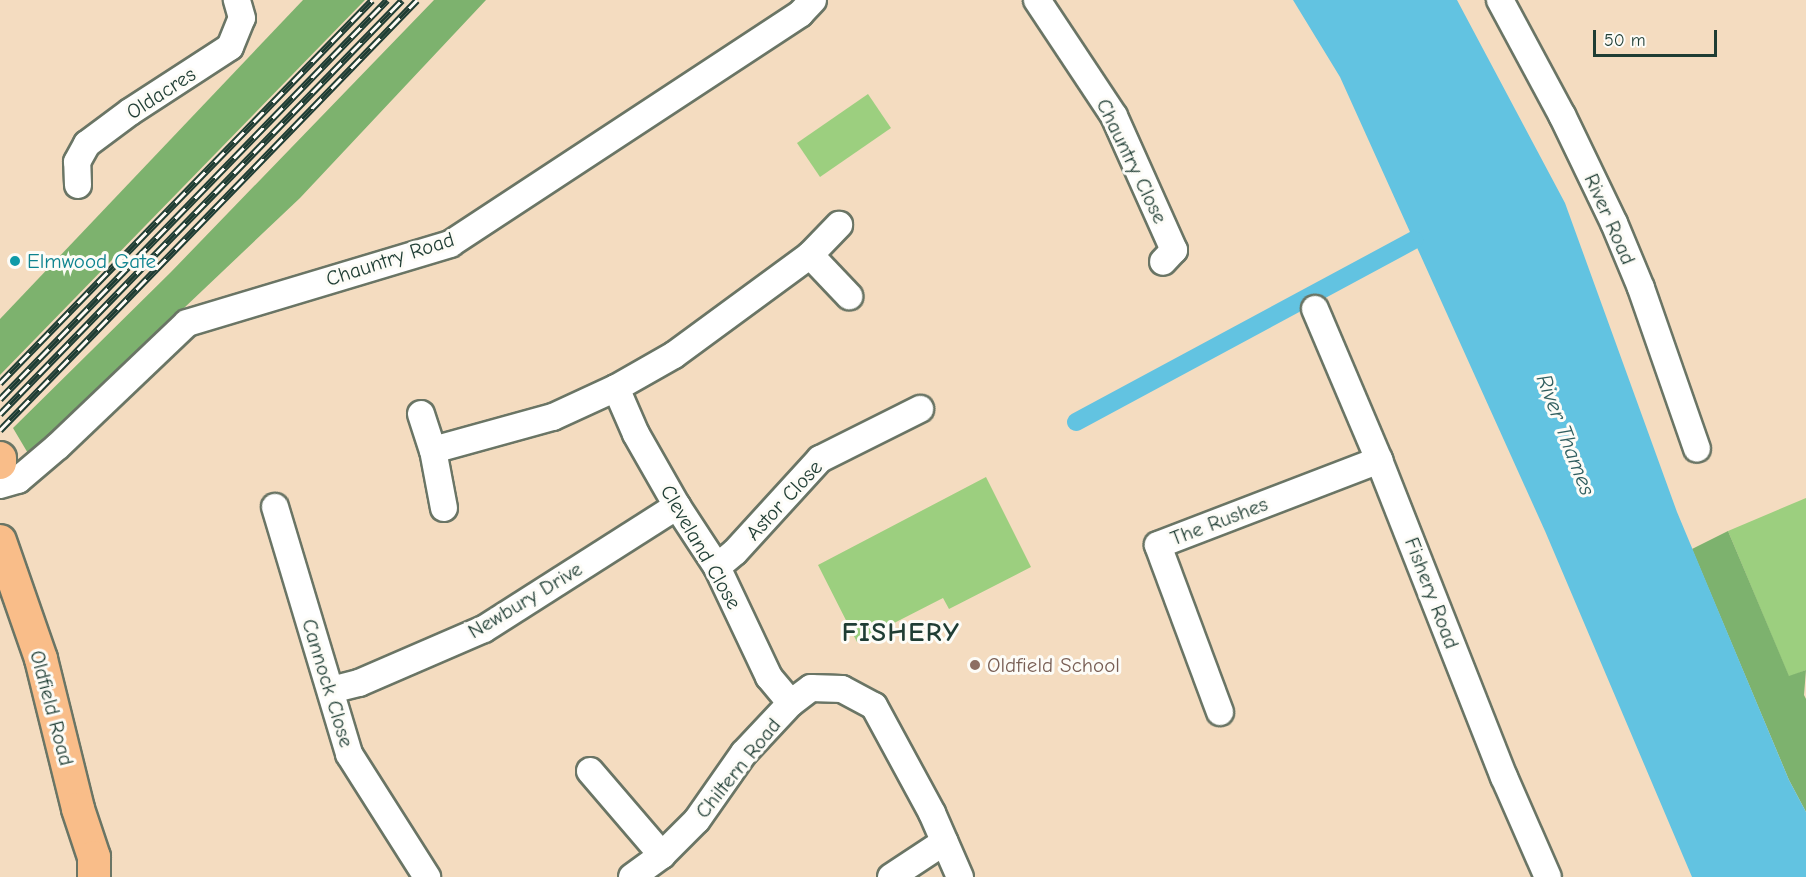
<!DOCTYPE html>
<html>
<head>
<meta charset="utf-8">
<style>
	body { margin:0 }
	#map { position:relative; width:1806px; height:877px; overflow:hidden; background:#f4dcc0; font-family:"Comic Neue",sans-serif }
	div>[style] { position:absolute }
	.green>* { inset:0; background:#9ccf7f }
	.forest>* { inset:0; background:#7db26e }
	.water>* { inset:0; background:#62c3e1 }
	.canal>* { height:18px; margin:-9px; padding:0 9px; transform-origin:9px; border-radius:9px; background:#62c3e1 }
	.roads { filter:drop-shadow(2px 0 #6a7565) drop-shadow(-2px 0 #6a7565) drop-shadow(0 2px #6a7565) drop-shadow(0 -2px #6a7565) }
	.minor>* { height:26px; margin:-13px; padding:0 13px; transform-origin:13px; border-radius:13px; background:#fff }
	.major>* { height:32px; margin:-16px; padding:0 16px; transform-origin:16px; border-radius:16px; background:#f9bd89 }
	.rail>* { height:7px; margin-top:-3.5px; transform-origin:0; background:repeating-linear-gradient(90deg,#fdfcf7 0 14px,#1f3d34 0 28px); box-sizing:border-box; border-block:2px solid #1f3d34 }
	.dots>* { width:16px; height:16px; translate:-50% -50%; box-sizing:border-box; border:3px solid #fdfcf7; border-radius:50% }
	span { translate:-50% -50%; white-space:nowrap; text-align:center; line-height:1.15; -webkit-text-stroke:6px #fdfcf7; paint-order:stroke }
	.street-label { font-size:21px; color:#1f3d34 }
	.culture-label { font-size:21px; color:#0d838f }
	.left { translate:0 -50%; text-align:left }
	.education-label { font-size:21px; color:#785e54 }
	.water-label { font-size:22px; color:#305e5f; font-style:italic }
	.district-label { font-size:27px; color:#1f3d34; font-weight:700; letter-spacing:1.5px }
	.scale { position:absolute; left:1593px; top:30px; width:124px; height:27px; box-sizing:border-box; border:3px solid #1f3d34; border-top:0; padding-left:8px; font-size:18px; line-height:21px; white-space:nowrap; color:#1f3d34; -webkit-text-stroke:4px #fdfcf7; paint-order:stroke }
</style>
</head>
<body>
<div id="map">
	<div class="green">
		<div style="clip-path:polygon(868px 94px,891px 128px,820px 177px,797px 143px)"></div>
		<div style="clip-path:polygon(986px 477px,1031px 567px,949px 609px,943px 598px,857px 642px,818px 565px)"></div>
		<div style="clip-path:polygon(1806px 498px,1806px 670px,1789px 677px,1728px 531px)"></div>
	</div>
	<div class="forest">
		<div style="clip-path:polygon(303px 0,365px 0,0 375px,0 319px)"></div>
		<div style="clip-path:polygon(434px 0,486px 0,300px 198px,29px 455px,13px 428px,171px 272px)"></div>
		<div style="clip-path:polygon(1728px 531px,1789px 676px,1806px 670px,1804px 695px,1806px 699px,1806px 812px,1789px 780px,1692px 549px)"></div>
	</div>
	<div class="water">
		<div style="clip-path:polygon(1293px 0,1457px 0,1565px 203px,1677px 512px,1789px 780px,1806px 812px,1806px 877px,1692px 877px,1545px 531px,1340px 77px)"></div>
	</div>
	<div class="canal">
		<div style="left:1076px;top:422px;width:384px;rotate:-28.3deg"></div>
	</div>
	<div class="roads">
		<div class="minor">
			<div style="left:1037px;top:0;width:139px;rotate:56.4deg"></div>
			<div style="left:1114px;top:116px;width:147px;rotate:65.9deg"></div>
			<div style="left:1174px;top:250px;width:16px;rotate:133deg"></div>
			<div style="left:1500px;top:0;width:131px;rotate:61.7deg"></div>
			<div style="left:1562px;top:115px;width:120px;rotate:64.3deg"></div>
			<div style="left:1614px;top:223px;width:70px;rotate:67.4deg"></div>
			<div style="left:1641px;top:288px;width:170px;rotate:70.8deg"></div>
			<div style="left:78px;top:185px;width:23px;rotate:-92deg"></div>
			<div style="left:77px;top:162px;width:21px;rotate:-61deg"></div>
			<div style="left:87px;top:144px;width:54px;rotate:-36.7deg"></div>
			<div style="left:130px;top:112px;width:119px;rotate:-33deg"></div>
			<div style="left:230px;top:47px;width:31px;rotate:-68deg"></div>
			<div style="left:242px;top:18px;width:19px;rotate:-106deg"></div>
			<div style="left:810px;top:255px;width:57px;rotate:46.4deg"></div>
			<div style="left:1315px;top:309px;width:164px;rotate:67deg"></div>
			<div style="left:1379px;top:460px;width:341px;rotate:68.5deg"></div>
			<div style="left:1504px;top:777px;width:109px;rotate:66.3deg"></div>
			<div style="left:616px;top:388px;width:67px;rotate:-29.6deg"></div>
			<div style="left:674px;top:355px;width:169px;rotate:-36.3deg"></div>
			<div style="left:810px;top:255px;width:42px;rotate:-46deg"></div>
			<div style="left:421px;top:414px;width:38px;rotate:72deg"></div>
			<div style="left:433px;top:450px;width:59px;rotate:79.3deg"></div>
			<div style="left:433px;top:450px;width:124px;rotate:-15.4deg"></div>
			<div style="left:553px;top:417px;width:69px;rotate:-24.7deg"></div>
			<div style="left:616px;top:388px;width:50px;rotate:66.5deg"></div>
			<div style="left:636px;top:434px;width:83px;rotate:60.3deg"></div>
			<div style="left:677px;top:506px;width:73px;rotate:56.7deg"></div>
			<div style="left:717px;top:567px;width:122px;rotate:64.7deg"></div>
			<div style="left:769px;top:677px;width:34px;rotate:50deg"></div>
			<div style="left:0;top:485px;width:19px;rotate:-16deg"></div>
			<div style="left:18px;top:480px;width:52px;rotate:-40.4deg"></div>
			<div style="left:58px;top:446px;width:178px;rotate:-43.6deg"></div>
			<div style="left:187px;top:323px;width:275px;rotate:-16.7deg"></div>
			<div style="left:450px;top:244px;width:419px;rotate:-33.3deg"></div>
			<div style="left:800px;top:14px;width:19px;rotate:-47deg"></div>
			<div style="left:275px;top:507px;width:258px;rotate:73.3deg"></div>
			<div style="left:349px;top:754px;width:146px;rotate:57.6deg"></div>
			<div style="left:717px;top:567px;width:23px;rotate:-40deg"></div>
			<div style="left:735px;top:552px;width:126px;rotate:-47.6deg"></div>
			<div style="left:820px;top:459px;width:112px;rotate:-26.6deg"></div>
			<div style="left:331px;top:690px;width:29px;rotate:-14deg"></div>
			<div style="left:359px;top:683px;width:136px;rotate:-23.4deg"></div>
			<div style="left:484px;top:629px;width:229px;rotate:-32.5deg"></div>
			<div style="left:1220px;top:712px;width:178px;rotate:-110.4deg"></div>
			<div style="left:1158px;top:545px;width:237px;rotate:-21deg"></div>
			<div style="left:590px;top:771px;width:111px;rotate:49.4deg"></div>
			<div style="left:632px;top:877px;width:37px;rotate:-36deg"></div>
			<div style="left:662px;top:855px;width:49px;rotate:-45deg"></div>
			<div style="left:697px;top:820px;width:82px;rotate:-55deg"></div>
			<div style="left:744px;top:753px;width:69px;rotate:-46.8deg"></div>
			<div style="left:791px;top:703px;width:25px;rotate:-37deg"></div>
			<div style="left:811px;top:688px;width:31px;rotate:2deg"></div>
			<div style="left:842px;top:689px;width:36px;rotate:28deg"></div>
			<div style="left:874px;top:706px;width:122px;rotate:61.5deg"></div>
			<div style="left:932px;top:813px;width:70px;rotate:66.4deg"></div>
			<div style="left:891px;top:877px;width:64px;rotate:-33.4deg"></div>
		</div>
		<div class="major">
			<div style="left:0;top:458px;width:5px;rotate:90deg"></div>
			<div style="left:0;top:541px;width:125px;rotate:70.8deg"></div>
			<div style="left:41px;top:659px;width:154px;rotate:76.1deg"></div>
			<div style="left:78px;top:809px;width:51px;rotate:71.6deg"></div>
			<div style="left:94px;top:857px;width:20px;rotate:90deg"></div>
		</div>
	</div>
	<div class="rail">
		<div style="left:0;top:383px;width:534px;rotate:-45.83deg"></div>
		<div style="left:0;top:399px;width:556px;rotate:-45.87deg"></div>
		<div style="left:0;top:414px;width:577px;rotate:-45.84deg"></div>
		<div style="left:0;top:430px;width:599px;rotate:-45.88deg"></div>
	</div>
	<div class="dots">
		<div style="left:15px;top:261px;background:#0f9aa8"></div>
		<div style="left:975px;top:665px;background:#8d6e63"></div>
	</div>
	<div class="street-label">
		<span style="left:161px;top:93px;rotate:-33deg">Oldacres</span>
		<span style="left:1132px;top:161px;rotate:64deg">Chauntry Close</span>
		<span style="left:1610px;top:219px;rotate:66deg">River Road</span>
		<span style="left:390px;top:259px;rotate:-18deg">Chauntry Road</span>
		<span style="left:784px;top:500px;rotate:-47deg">Astor Close</span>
		<span style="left:1219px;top:521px;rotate:-21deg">The Rushes</span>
		<span style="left:701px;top:547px;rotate:60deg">Cleveland Close</span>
		<span style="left:1432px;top:593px;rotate:69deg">Fishery Road</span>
		<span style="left:525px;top:600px;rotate:-31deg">Newbury Drive</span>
		<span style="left:328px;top:683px;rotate:73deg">Cannock Close</span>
		<span style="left:52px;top:708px;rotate:75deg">Oldfield Road</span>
		<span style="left:738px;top:768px;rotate:-51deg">Chiltern Road</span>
	</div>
	<div class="culture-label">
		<span class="left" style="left:27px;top:261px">Elmwood Gate</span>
	</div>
	<div class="education-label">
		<span class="left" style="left:987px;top:665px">Oldfield School</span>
	</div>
	<div class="water-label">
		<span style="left:1565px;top:435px;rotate:69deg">River Thames</span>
	</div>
	<div class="district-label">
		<span style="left:901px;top:633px">FISHERY</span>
	</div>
	<div class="scale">50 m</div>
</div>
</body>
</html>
